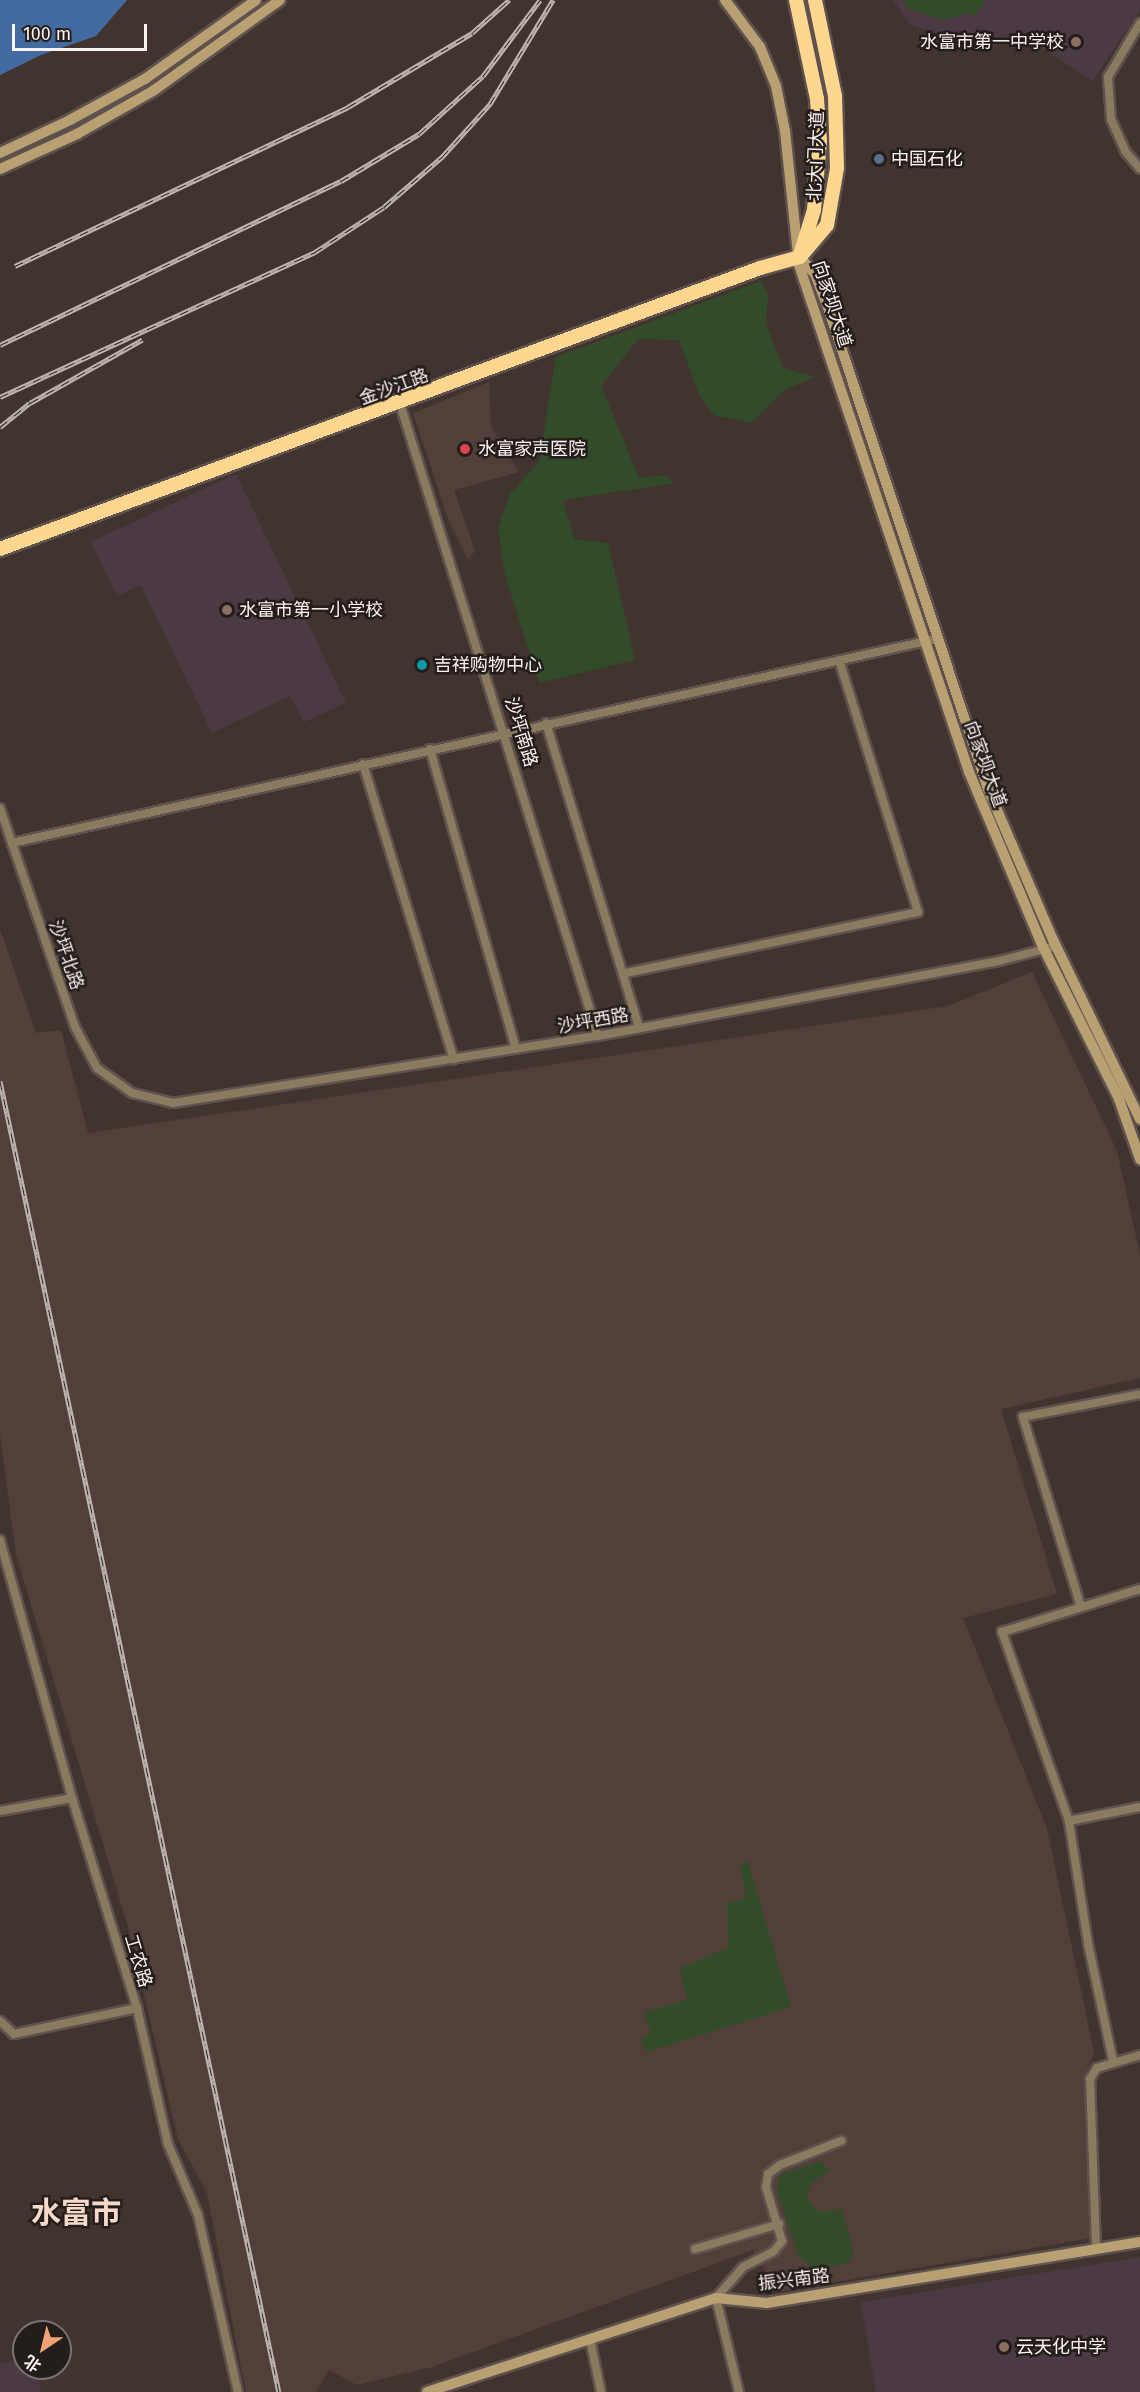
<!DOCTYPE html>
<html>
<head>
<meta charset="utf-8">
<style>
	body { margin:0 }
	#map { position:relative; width:1140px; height:2392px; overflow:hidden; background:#41342f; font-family:"Fira Sans","Noto Sans SC",sans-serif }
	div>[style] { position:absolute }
	.built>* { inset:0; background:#523f39 }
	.education>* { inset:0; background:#4b3944 }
	.green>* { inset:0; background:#324c29 }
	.water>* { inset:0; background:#436ba2 }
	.roads { filter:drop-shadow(2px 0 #5f524e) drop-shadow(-2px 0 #5f524e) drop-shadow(0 2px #5f524e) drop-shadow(0 -2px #5f524e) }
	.street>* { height:8px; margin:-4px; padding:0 4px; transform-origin:4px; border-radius:4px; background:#8a7a5f }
	.secondary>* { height:10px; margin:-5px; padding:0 5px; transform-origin:5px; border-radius:5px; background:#b9a073 }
	.highway>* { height:14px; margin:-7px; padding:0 7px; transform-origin:7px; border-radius:7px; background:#fdd690 }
	.rail>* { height:5px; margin-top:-2.5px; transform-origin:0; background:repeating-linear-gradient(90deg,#231d1b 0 9px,#beb5b1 0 18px); box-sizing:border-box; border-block:2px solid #beb5b1 }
	.dots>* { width:16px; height:16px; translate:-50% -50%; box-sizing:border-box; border:3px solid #231d1b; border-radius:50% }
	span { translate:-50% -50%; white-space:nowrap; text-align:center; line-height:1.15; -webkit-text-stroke:5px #231d1b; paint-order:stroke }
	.poi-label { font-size:18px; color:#faf2ef }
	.right { translate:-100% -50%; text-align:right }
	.left { translate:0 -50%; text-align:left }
	.street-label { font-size:18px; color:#faf2ef }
	.town-label { font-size:30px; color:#f7d9c9; font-weight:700 }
	.north { position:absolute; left:12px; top:2320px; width:60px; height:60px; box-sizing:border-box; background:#231d1b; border:2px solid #797270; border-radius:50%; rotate:215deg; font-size:16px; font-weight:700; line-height:24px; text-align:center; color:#faf2ef }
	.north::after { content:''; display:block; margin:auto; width:21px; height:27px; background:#efa377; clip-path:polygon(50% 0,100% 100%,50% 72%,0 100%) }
	.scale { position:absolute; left:12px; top:24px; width:135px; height:27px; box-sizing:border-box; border:3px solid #faf2ef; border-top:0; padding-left:8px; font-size:18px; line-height:21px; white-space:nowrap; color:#faf2ef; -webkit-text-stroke:4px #231d1b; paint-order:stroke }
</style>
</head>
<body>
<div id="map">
	<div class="built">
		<div style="clip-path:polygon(489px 382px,491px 427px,519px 472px,454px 490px,475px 551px,468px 560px,449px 522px,413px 413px)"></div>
		<div style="clip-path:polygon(0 929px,36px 1033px,61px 1030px,88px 1133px,948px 1006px,1032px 972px,1117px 1151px,1140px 1255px,1140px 1378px,1001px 1409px,1057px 1594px,963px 1618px,1047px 1829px,1094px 2052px,1084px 2081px,1091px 2238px,778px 2292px,753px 2250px,432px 2367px,357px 2385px,329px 2370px,316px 2392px,246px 2392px,207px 2193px,178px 2139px,130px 1934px,16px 1555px,0 1434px)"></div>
	</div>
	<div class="education">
		<div style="clip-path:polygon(893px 0,1140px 0,1140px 10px,1093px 81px,1022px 35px,986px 49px,910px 25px)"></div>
		<div style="clip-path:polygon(236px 474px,346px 703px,304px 722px,290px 696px,212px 733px,141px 585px,117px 596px,91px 542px)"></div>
		<div style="clip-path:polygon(1140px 2257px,1140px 2392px,876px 2392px,861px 2302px)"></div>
		<div style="clip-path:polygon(24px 2357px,24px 2368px,37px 2368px,41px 2392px,0 2392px,0 2364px)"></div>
	</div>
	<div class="green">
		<div style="clip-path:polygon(903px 0,986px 0,975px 16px,968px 13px,943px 20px,907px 8px)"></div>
		<div style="clip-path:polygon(761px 281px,768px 295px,766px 323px,783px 368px,815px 377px,784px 390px,751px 423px,714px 415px,699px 395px,679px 340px,638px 339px,601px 386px,639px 478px,665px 475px,675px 483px,563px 500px,574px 539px,608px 543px,635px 660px,539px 683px,505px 575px,498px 528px,510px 494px,539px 462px,556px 357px)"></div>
		<div style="clip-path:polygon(748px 1861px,791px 2007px,647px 2052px,640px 2039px,651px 2032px,644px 2012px,687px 2000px,680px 1968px,728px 1948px,727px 1903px,746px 1898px,740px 1865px)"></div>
		<div style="clip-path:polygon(820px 2161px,830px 2170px,811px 2183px,807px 2194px,811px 2204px,820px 2212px,842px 2209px,854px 2254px,846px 2264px,813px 2268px,799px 2257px,777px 2191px,780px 2175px)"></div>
	</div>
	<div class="water">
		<div style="clip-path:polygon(0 0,127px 0,96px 36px,41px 55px,0 75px)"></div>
	</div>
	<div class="roads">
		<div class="street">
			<div style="left:1140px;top:23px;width:63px;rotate:120.7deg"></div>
			<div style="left:1108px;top:77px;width:42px;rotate:85.9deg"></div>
			<div style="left:1111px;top:119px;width:35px;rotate:66deg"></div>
			<div style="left:1125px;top:151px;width:23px;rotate:50deg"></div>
			<div style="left:400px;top:404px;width:662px;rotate:72.6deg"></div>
			<div style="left:546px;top:723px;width:319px;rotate:73deg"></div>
			<div style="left:430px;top:749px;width:312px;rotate:74deg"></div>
			<div style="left:363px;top:764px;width:309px;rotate:72.9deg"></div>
			<div style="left:0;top:808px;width:231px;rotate:71.1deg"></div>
			<div style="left:75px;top:1027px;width:47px;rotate:61.8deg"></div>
			<div style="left:97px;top:1068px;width:43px;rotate:35.5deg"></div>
			<div style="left:132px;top:1093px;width:42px;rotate:13.7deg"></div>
			<div style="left:173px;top:1103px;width:430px;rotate:-9deg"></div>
			<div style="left:598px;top:1036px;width:408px;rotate:-10.6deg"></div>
			<div style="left:999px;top:961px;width:59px;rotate:-14.7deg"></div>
			<div style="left:12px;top:843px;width:946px;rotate:-12.45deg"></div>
			<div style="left:626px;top:973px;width:298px;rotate:-11.8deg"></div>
			<div style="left:918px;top:912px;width:264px;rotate:-107.4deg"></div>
			<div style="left:0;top:1540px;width:268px;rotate:74.4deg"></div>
			<div style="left:72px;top:1798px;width:220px;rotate:72.8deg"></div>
			<div style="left:137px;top:2008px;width:139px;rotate:77.2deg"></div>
			<div style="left:168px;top:2144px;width:77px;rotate:67.1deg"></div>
			<div style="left:198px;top:2215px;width:181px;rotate:77.3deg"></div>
			<div style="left:1081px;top:1607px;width:199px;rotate:-107deg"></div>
			<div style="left:1023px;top:1417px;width:119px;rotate:-11.1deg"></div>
			<div style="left:0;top:1811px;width:73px;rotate:-10.2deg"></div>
			<div style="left:1069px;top:1821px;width:72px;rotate:-11.2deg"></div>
			<div style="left:0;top:2021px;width:19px;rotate:43deg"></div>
			<div style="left:14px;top:2034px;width:126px;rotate:-11.9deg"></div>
			<div style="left:1113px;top:2061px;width:121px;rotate:-102deg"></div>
			<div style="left:1088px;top:1943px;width:123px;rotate:-98.9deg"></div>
			<div style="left:1069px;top:1821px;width:201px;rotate:-109.5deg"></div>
			<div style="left:1002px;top:1632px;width:145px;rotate:-17.3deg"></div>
			<div style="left:1096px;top:2248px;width:169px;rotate:-92deg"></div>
			<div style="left:1090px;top:2079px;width:13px;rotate:-58deg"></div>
			<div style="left:1097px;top:2068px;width:45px;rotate:-16.8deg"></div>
			<div style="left:695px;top:2249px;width:88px;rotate:-16.6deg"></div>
			<div style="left:590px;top:2339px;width:54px;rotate:78.3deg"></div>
			<div style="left:739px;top:2392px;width:97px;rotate:-103.7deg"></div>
			<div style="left:716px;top:2298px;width:41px;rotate:-48.9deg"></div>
			<div style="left:743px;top:2267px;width:35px;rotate:-27deg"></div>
			<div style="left:774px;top:2251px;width:13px;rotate:-51deg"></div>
			<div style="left:782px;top:2241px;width:56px;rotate:-106.5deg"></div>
			<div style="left:766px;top:2187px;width:13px;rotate:-81deg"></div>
			<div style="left:768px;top:2174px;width:15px;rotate:-37deg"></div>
			<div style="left:780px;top:2165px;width:66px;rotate:-21.5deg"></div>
		</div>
		<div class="secondary">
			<div style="left:725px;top:0;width:59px;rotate:53.3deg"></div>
			<div style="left:760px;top:47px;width:42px;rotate:67.7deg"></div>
			<div style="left:776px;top:86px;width:46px;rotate:78.7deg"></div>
			<div style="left:785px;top:131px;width:135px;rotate:84deg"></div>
			<div style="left:799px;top:265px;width:535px;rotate:71.46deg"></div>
			<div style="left:969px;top:772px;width:190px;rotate:67.1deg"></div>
			<div style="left:1043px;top:947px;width:170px;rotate:63.4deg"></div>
			<div style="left:1119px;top:1099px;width:64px;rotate:70.7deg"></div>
			<div style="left:0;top:153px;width:77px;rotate:-25.2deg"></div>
			<div style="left:70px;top:120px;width:85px;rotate:-28.7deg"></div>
			<div style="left:145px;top:79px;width:136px;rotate:-35.4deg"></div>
			<div style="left:0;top:169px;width:85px;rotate:-24.4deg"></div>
			<div style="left:77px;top:134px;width:87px;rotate:-29.5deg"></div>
			<div style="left:153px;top:91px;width:156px;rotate:-35.6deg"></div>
			<div style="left:800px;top:257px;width:23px;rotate:49deg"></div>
			<div style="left:815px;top:274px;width:33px;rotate:69deg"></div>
			<div style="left:827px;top:305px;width:510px;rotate:71.6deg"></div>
			<div style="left:988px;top:789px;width:167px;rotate:66.7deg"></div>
			<div style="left:1054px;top:942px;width:197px;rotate:64.1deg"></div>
			<div style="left:427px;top:2392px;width:304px;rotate:-18deg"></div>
			<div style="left:716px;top:2298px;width:51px;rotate:5.6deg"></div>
			<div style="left:767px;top:2303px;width:378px;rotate:-9.3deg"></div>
		</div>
		<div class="highway">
			<div style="left:796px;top:0;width:101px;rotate:78deg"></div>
			<div style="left:817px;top:99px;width:42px;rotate:85.9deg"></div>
			<div style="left:820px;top:141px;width:69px;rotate:95deg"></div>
			<div style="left:814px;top:210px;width:47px;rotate:107.3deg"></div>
			<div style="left:0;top:549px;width:810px;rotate:-20.29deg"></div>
			<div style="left:760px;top:268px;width:41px;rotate:-15.4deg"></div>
			<div style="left:800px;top:257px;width:42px;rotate:-49.8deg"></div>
			<div style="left:827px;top:225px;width:58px;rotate:-80deg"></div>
			<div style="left:837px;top:168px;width:72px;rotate:-91.6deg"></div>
			<div style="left:835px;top:96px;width:98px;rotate:-101.8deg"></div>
		</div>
	</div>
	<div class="rail">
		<div style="left:15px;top:266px;width:369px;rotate:-25.5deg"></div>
		<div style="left:348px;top:107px;width:144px;rotate:-30.8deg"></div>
		<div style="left:472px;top:33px;width:50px;rotate:-41.7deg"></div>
		<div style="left:0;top:345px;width:378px;rotate:-25.7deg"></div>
		<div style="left:341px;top:181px;width:91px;rotate:-31.1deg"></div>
		<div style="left:419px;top:134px;width:86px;rotate:-42.2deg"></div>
		<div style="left:483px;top:76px;width:95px;rotate:-53.1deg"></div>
		<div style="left:0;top:397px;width:347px;rotate:-24.7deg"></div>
		<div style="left:315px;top:252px;width:82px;rotate:-33.1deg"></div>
		<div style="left:384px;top:207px;width:77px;rotate:-40.8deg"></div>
		<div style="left:442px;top:157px;width:72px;rotate:-47.8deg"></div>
		<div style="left:490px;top:104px;width:122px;rotate:-58.8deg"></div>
		<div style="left:0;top:427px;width:38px;rotate:-39deg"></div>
		<div style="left:30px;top:403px;width:129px;rotate:-29.4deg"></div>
		<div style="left:0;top:1081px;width:1340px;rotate:77.99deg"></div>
	</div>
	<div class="dots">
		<div style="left:1076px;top:42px;background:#8d6e63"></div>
		<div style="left:879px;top:159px;background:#5c6f8a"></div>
		<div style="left:465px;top:449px;background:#e0444e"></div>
		<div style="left:227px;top:610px;background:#8d6e63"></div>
		<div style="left:422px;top:665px;background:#0f9aa8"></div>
		<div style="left:1004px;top:2347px;background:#8d6e63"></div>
	</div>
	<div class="poi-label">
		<span class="right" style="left:1064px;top:42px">水富市第一中学校</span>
		<span class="left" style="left:891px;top:159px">中国石化</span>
		<span class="left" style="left:478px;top:449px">水富家声医院</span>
		<span class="left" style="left:239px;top:610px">水富市第一小学校</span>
		<span class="left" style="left:434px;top:665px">吉祥购物中心</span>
		<span class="left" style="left:1016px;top:2347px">云天化中学</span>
	</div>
	<div class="street-label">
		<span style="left:816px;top:156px;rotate:-88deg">北大门大道</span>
		<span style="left:832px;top:304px;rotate:72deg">向家坝大道</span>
		<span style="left:394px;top:387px;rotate:-20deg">金沙江路</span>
		<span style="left:521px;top:732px;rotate:73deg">沙坪南路</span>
		<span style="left:985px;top:764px;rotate:70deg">向家坝大道</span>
		<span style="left:66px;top:955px;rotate:71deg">沙坪北路</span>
		<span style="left:593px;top:1021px;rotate:-10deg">沙坪西路</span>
		<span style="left:138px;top:1961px;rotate:73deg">工农路</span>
		<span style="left:794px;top:2280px;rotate:-7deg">振兴南路</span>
	</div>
	<div class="town-label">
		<span style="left:76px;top:2213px">水富市</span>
	</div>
	<div class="north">北</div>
	<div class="scale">100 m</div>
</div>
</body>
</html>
